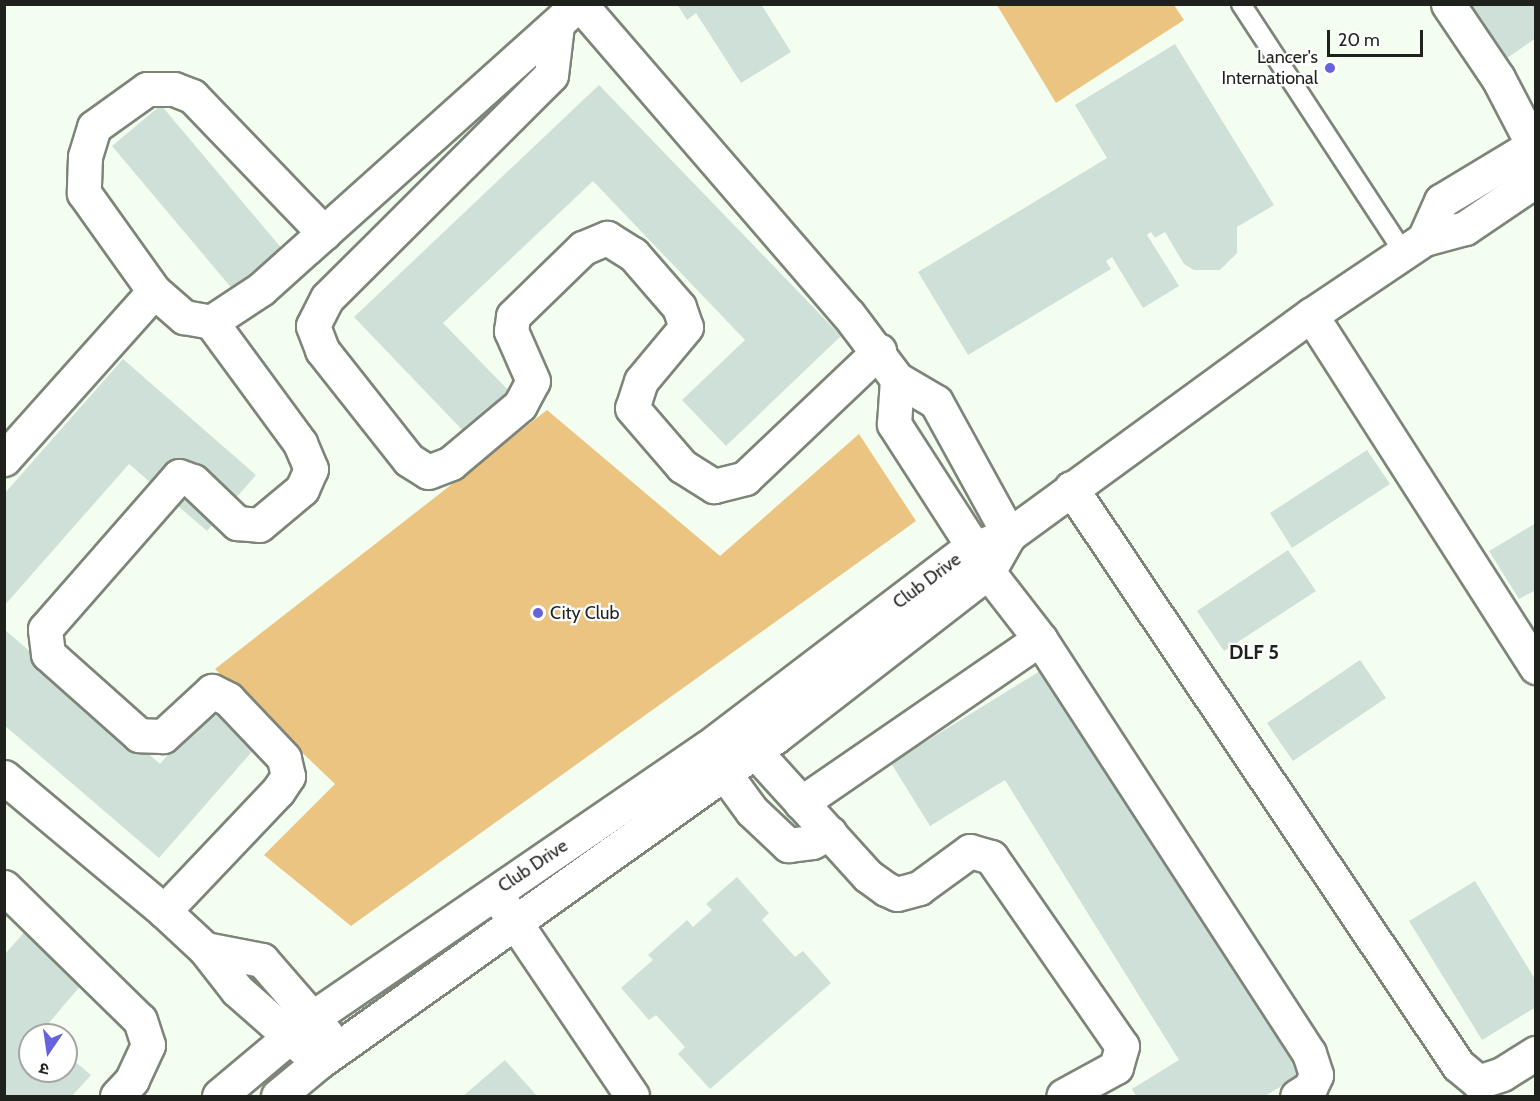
<!DOCTYPE html>
<html>
<head>
<meta charset="utf-8">
<style>
	body { margin:0 }
	#map { position:relative; width:1540px; height:1101px; overflow:hidden; background:#f4fef0; font-family:Cabin,"Noto Sans Devanagari",sans-serif }
	div>[style] { position:absolute }
	.green>* { inset:0; background:#ecc482 }
	.building>* { inset:0; background:#cfe0d8 }
	.roads { filter:drop-shadow(2px 0 #7d8579) drop-shadow(-2px 0 #7d8579) drop-shadow(0 2px #7d8579) drop-shadow(0 -2px #7d8579) }
	.service>* { height:18px; margin:-9px; padding:0 9px; transform-origin:9px; border-radius:9px; background:#fff }
	.minor>* { height:33px; margin:-16.5px; padding:0 16.5px; transform-origin:16.5px; border-radius:16.5px; background:#fff }
	.dots>* { width:16px; height:16px; translate:-50% -50%; box-sizing:border-box; border:3px solid #fff; border-radius:50% }
	span { translate:-50% -50%; white-space:nowrap; text-align:center; line-height:1.15; -webkit-text-stroke:4.5px #fff; paint-order:stroke }
	.poi-label { font-size:18px; color:#1e211c }
	.right { translate:-100% -50%; text-align:right }
	.left { translate:0 -50%; text-align:left }
	.street-label { font-size:18px; color:#1e211c }
	.neighbourhood-label { font-size:20px; color:#1e211c; font-weight:700 }
	.frame { position:absolute; inset:0; border:6px solid #1e211c; pointer-events:none }
	.north { position:absolute; left:18px; top:1023px; width:60px; height:60px; box-sizing:border-box; background:#fff; border:2px solid #a5a6a4; border-radius:50%; rotate:193deg; font-size:16px; font-weight:700; line-height:24px; text-align:center; color:#1e211c }
	.north::after { content:''; display:block; margin:auto; width:21px; height:27px; background:#6562db; clip-path:polygon(50% 0,100% 100%,50% 72%,0 100%) }
	.scale { position:absolute; left:1327px; top:30px; width:96px; height:27px; box-sizing:border-box; border:3px solid #1e211c; border-top:0; padding-left:8px; font-size:18px; line-height:21px; white-space:nowrap; color:#1e211c; -webkit-text-stroke:4px #fff; paint-order:stroke }
</style>
</head>
<body>
<div id="map">
	<div class="green">
		<div style="clip-path:polygon(997px 5px,1174px 5px,1184px 20px,1056px 103px)"></div>
		<div style="clip-path:polygon(547px 410px,720px 556px,859px 434px,916px 521px,351px 926px,264px 855px,335px 784px,215px 669px)"></div>
	</div>
	<div class="building">
		<div style="clip-path:polygon(677px 4px,761px 4px,791px 52px,741px 83px,696px 13px,687px 20px)"></div>
		<div style="clip-path:polygon(1468px 4px,1536px 4px,1536px 38px,1507px 58px)"></div>
		<div style="clip-path:polygon(1175px 44px,1274px 205px,1237px 227px,1237px 253px,1220px 270px,1194px 270px,1184px 264px,1165px 232px,1155px 238px,1151px 232px,1147px 235px,1179px 286px,1143px 308px,1112px 257px,1106px 261px,1111px 269px,968px 355px,918px 272px,1107px 158px,1075px 105px)"></div>
		<div style="clip-path:polygon(599px 85px,841px 336px,726px 446px,682px 400px,745px 340px,593px 181px,443px 323px,512px 394px,468px 436px,354px 317px)"></div>
		<div style="clip-path:polygon(161px 105px,283px 250px,234px 291px,112px 146px)"></div>
		<div style="clip-path:polygon(123px 359px,256px 475px,207px 531px,129px 464px,4px 606px,4px 494px)"></div>
		<div style="clip-path:polygon(1367px 450px,1390px 484px,1292px 548px,1270px 513px)"></div>
		<div style="clip-path:polygon(1536px 523px,1536px 590px,1519px 599px,1489px 551px)"></div>
		<div style="clip-path:polygon(1288px 550px,1316px 591px,1224px 651px,1197px 611px)"></div>
		<div style="clip-path:polygon(4px 629px,160px 764px,216px 699px,263px 739px,159px 858px,4px 725px)"></div>
		<div style="clip-path:polygon(1360px 660px,1386px 698px,1293px 761px,1267px 723px)"></div>
		<div style="clip-path:polygon(1053px 663px,1306px 1071px,1265px 1096px,1136px 1096px,1132px 1089px,1179px 1060px,1005px 780px,930px 826px,891px 763px)"></div>
		<div style="clip-path:polygon(737px 877px,769px 913px,762px 920px,795px 957px,803px 951px,831px 983px,710px 1089px,678px 1054px,685px 1047px,656px 1015px,649px 1020px,621px 988px,653px 960px,648px 955px,687px 920px,693px 927px,712px 910px,706px 904px)"></div>
		<div style="clip-path:polygon(1475px 881px,1536px 981px,1536px 1007px,1482px 1040px,1409px 921px)"></div>
		<div style="clip-path:polygon(30px 926px,89px 976px,41px 1032px,44px 1035px,30px 1035px,30px 1071px,66px 1071px,66px 1054px,91px 1075px,72px 1096px,4px 1096px,4px 955px)"></div>
		<div style="clip-path:polygon(505px 1060px,537px 1096px,463px 1096px)"></div>
	</div>
	<div class="roads">
		<div class="service">
			<div style="left:1241px;top:4px;width:296px;rotate:56.8deg"></div>
		</div>
		<div class="minor">
			<div style="left:580px;top:4px;width:410px;rotate:49.2deg"></div>
			<div style="left:848px;top:314px;width:81px;rotate:53deg"></div>
			<div style="left:897px;top:379px;width:45px;rotate:30.5deg"></div>
			<div style="left:936px;top:402px;width:152px;rotate:61.2deg"></div>
			<div style="left:1448px;top:4px;width:89px;rotate:56deg"></div>
			<div style="left:1498px;top:78px;width:82px;rotate:62.5deg"></div>
			<div style="left:557px;top:25px;width:50px;rotate:96.8deg"></div>
			<div style="left:551px;top:75px;width:316px;rotate:135.1deg"></div>
			<div style="left:327px;top:298px;width:31px;rotate:117deg"></div>
			<div style="left:313px;top:326px;width:26px;rotate:69deg"></div>
			<div style="left:322px;top:350px;width:140px;rotate:51.7deg"></div>
			<div style="left:409px;top:460px;width:22px;rotate:32deg"></div>
			<div style="left:428px;top:472px;width:25px;rotate:-21deg"></div>
			<div style="left:451px;top:463px;width:90px;rotate:-40deg"></div>
			<div style="left:520px;top:405px;width:27px;rotate:-62deg"></div>
			<div style="left:533px;top:381px;width:55px;rotate:-113.7deg"></div>
			<div style="left:511px;top:331px;width:15px;rotate:-82deg"></div>
			<div style="left:513px;top:316px;width:98px;rotate:-44.2deg"></div>
			<div style="left:583px;top:248px;width:26px;rotate:-23deg"></div>
			<div style="left:607px;top:238px;width:31px;rotate:32deg"></div>
			<div style="left:633px;top:254px;width:70px;rotate:49deg"></div>
			<div style="left:679px;top:307px;width:21px;rotate:71deg"></div>
			<div style="left:686px;top:327px;width:70px;rotate:129.8deg"></div>
			<div style="left:641px;top:381px;width:28px;rotate:108deg"></div>
			<div style="left:632px;top:408px;width:77px;rotate:49.2deg"></div>
			<div style="left:682px;top:466px;width:38px;rotate:32deg"></div>
			<div style="left:714px;top:486px;width:32px;rotate:-14deg"></div>
			<div style="left:745px;top:478px;width:185px;rotate:-43.5deg"></div>
			<div style="left:324px;top:233px;width:190px;rotate:-133.9deg"></div>
			<div style="left:192px;top:96px;width:19px;rotate:-159deg"></div>
			<div style="left:174px;top:89px;width:27px;rotate:180deg"></div>
			<div style="left:147px;top:89px;width:65px;rotate:144.4deg"></div>
			<div style="left:94px;top:127px;width:31px;rotate:107deg"></div>
			<div style="left:85px;top:157px;width:36px;rotate:92deg"></div>
			<div style="left:84px;top:193px;width:120px;rotate:54.5deg"></div>
			<div style="left:154px;top:291px;width:40px;rotate:41deg"></div>
			<div style="left:184px;top:317px;width:27px;rotate:10deg"></div>
			<div style="left:211px;top:322px;width:60px;rotate:-33.4deg"></div>
			<div style="left:261px;top:289px;width:427px;rotate:-41.9deg"></div>
			<div style="left:1424px;top:239px;width:42px;rotate:-65.9deg"></div>
			<div style="left:1441px;top:201px;width:106px;rotate:-31.1deg"></div>
			<div style="left:1311px;top:315px;width:418px;rotate:57.4deg"></div>
			<div style="left:897px;top:379px;width:45px;rotate:93.8deg"></div>
			<div style="left:894px;top:424px;width:148px;rotate:57.2deg"></div>
			<div style="left:4px;top:459px;width:225px;rotate:-48.2deg"></div>
			<div style="left:1071px;top:488px;width:695px;rotate:56.15deg"></div>
			<div style="left:1458px;top:1065px;width:26px;rotate:40deg"></div>
			<div style="left:1478px;top:1082px;width:25px;rotate:-18deg"></div>
			<div style="left:1502px;top:1074px;width:40px;rotate:-32deg"></div>
			<div style="left:988px;top:572px;width:85px;rotate:52.2deg"></div>
			<div style="left:740px;top:735px;width:190px;rotate:47.8deg"></div>
			<div style="left:868px;top:876px;width:22px;rotate:36deg"></div>
			<div style="left:886px;top:889px;width:12px;rotate:24deg"></div>
			<div style="left:897px;top:894px;width:23px;rotate:-15deg"></div>
			<div style="left:919px;top:888px;width:63px;rotate:-36deg"></div>
			<div style="left:970px;top:851px;width:22px;rotate:16deg"></div>
			<div style="left:991px;top:857px;width:230px;rotate:55.3deg"></div>
			<div style="left:1122px;top:1046px;width:22px;rotate:106deg"></div>
			<div style="left:1116px;top:1067px;width:60px;rotate:151.3deg"></div>
			<div style="left:711px;top:755px;width:69px;rotate:53.8deg"></div>
			<div style="left:752px;top:811px;width:50px;rotate:43.4deg"></div>
			<div style="left:788px;top:845px;width:24px;rotate:-7deg"></div>
			<div style="left:812px;top:842px;width:20px;rotate:-27deg"></div>
			<div style="left:4px;top:777px;width:209px;rotate:39.9deg"></div>
			<div style="left:164px;top:911px;width:56px;rotate:42.8deg"></div>
			<div style="left:205px;top:949px;width:52px;rotate:52deg"></div>
			<div style="left:237px;top:990px;width:89px;rotate:41.4deg"></div>
			<div style="left:801px;top:803px;width:290px;rotate:-34.5deg"></div>
			<div style="left:1040px;top:639px;width:494px;rotate:57deg"></div>
			<div style="left:1309px;top:1053px;width:23px;rotate:72deg"></div>
			<div style="left:1316px;top:1075px;width:14px;rotate:115deg"></div>
			<div style="left:1310px;top:1088px;width:15px;rotate:148deg"></div>
			<div style="left:4px;top:887px;width:190px;rotate:44.4deg"></div>
			<div style="left:140px;top:1020px;width:26px;rotate:72deg"></div>
			<div style="left:148px;top:1045px;width:38px;rotate:115deg"></div>
			<div style="left:132px;top:1080px;width:22px;rotate:133deg"></div>
			<div style="left:504px;top:906px;width:229px;rotate:56deg"></div>
			<div style="left:164px;top:911px;width:166px;rotate:-46.5deg"></div>
			<div style="left:278px;top:791px;width:18px;rotate:-56deg"></div>
			<div style="left:288px;top:776px;width:18px;rotate:-103deg"></div>
			<div style="left:284px;top:758px;width:81px;rotate:-133.5deg"></div>
			<div style="left:228px;top:699px;width:18px;rotate:-153deg"></div>
			<div style="left:212px;top:691px;width:67px;rotate:137.4deg"></div>
			<div style="left:163px;top:736px;width:24px;rotate:-178deg"></div>
			<div style="left:139px;top:735px;width:122px;rotate:-138.3deg"></div>
			<div style="left:48px;top:654px;width:25px;rotate:-97deg"></div>
			<div style="left:45px;top:629px;width:203px;rotate:-48.8deg"></div>
			<div style="left:179px;top:476px;width:15px;rotate:20deg"></div>
			<div style="left:193px;top:481px;width:61px;rotate:43.7deg"></div>
			<div style="left:237px;top:523px;width:22px;rotate:5deg"></div>
			<div style="left:259px;top:525px;width:56px;rotate:-39.9deg"></div>
			<div style="left:302px;top:489px;width:22px;rotate:-66deg"></div>
			<div style="left:311px;top:469px;width:28px;rotate:-113deg"></div>
			<div style="left:300px;top:443px;width:150px;rotate:-126.3deg"></div>
			<div style="left:205px;top:949px;width:58px;rotate:10.9deg"></div>
			<div style="left:262px;top:960px;width:99px;rotate:49.1deg"></div>
			<div style="left:219px;top:1096px;width:121px;rotate:-40deg"></div>
			<div style="left:312px;top:1018px;width:478px;rotate:-34.4deg"></div>
			<div style="left:707px;top:748px;width:325px;rotate:-37.3deg"></div>
			<div style="left:966px;top:551px;width:46px;rotate:-20.4deg"></div>
			<div style="left:1009px;top:535px;width:374px;rotate:-36.1deg"></div>
			<div style="left:1311px;top:315px;width:136px;rotate:-33.9deg"></div>
			<div style="left:1424px;top:239px;width:42px;rotate:-15deg"></div>
			<div style="left:1465px;top:228px;width:86px;rotate:-34.1deg"></div>
			<div style="left:278px;top:1096px;width:53px;rotate:-39.7deg"></div>
			<div style="left:319px;top:1062px;width:560px;rotate:-35.48deg"></div>
			<div style="left:775px;top:737px;width:269px;rotate:-37.8deg"></div>
			<div style="left:988px;top:572px;width:43px;rotate:-60.4deg"></div>
		</div>
	</div>
	<div class="dots">
		<div style="left:1330px;top:68px;background:#6562db"></div>
		<div style="left:538px;top:613px;background:#6562db"></div>
	</div>
	<div class="poi-label">
		<span class="right" style="left:1318px;top:68px">Lancer's<br>International</span>
		<span class="left" style="left:550px;top:613px">City Club</span>
	</div>
	<div class="street-label">
		<span style="left:927px;top:581px;rotate:-37deg">Club Drive</span>
		<span style="left:533px;top:866px;rotate:-34deg">Club Drive</span>
	</div>
	<div class="neighbourhood-label">
		<span style="left:1254px;top:652px">DLF 5</span>
	</div>
	<div class="frame"></div>
	<div class="north">उ</div>
	<div class="scale">20 m</div>
</div>
</body>
</html>
